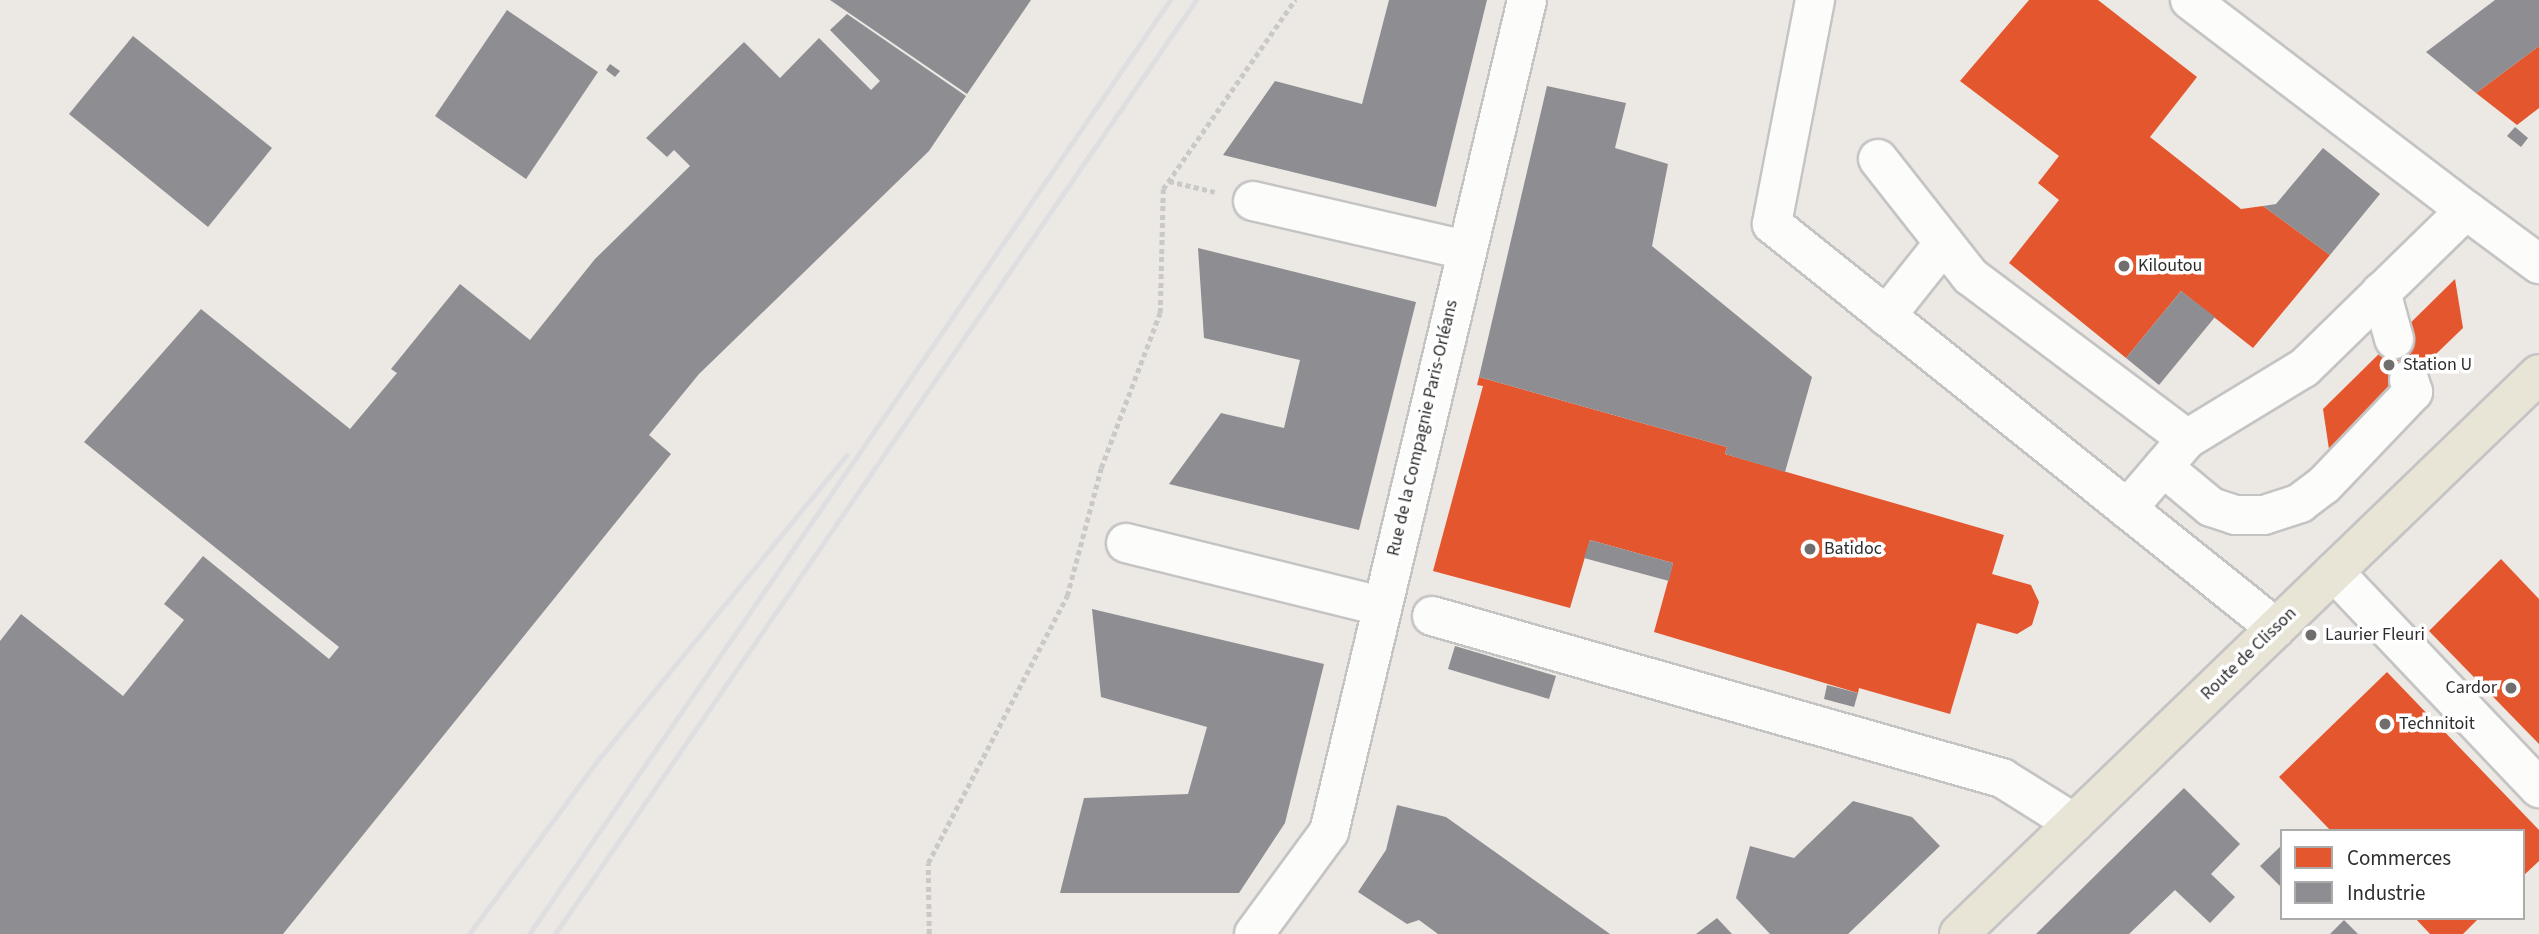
<!DOCTYPE html>
<html>
<head>
<meta charset="utf-8">
<style>
	body { margin:0 }
	#map { position:relative; width:2539px; height:934px; overflow:hidden; background:#ece8e4; font-family:"Source Sans 3",sans-serif }
	div>[style] { position:absolute }
	.shops>* { inset:0; background:#e4572e }
	.industry>* { inset:0; background:#8d8d92 }
	.path>* { height:4.5px; margin-top:-2.25px; transform-origin:0; background:repeating-linear-gradient(90deg,#c9c9c8 0 5px,transparent 0 8.5px) }
	.roads { filter:drop-shadow(2px 0 #c5c4c5) drop-shadow(-2px 0 #c5c4c5) drop-shadow(0 2px #c5c4c5) drop-shadow(0 -2px #c5c4c5) }
	.minor>* { height:38px; margin:-19px; padding:0 19px; transform-origin:19px; border-radius:19px; background:#fcfcfb }
	.major>* { height:38px; margin:-19px; padding:0 19px; transform-origin:19px; border-radius:19px; background:#e8e4d6 }
	.rail>* { height:5px; margin:-2.5px; padding:0 2.5px; transform-origin:2.5px; border-radius:2.5px; background:#dfdfe1 }
	.dots>* { width:19px; height:19px; translate:-50% -50%; box-sizing:border-box; border:4px solid #fff; border-radius:50% }
	span { translate:-50% -50%; white-space:nowrap; text-align:center; line-height:1.15; -webkit-text-stroke:7px #fff; paint-order:stroke }
	.poi-label { font-size:18px; color:#2e2e2e }
	.left { translate:0 -50%; text-align:left }
	.right { translate:-100% -50%; text-align:right }
	.street-label { font-size:18px; color:#2e2e2e }
	.legend { position:absolute; left:2280px; top:829px; width:245px; height:91px; box-sizing:border-box; background:#fff; border:2px solid #ababab; margin:0; padding:9px 12px; list-style:none; font-size:21px; color:#2e2e2e }
	.legend li { display:flex; align-items:center; gap:14px; height:35px }
	.legend b { width:35px; border:2px solid #ababab }
</style>
</head>
<body>
<div id="map">
	<div class="shops">
		<div style="clip-path:polygon(2029px 0,2098px 0,2197px 77px,2150px 137px,2241px 209px,2263px 206px,2330px 255px,2253px 348px,2181px 291px,2126px 358px,2009px 263px,2059px 200px,2038px 183px,2059px 156px,1960px 81px)"></div>
		<div style="clip-path:polygon(2539px 46px,2539px 108px,2517px 125px,2476px 93px)"></div>
		<div style="clip-path:polygon(2455px 279px,2463px 328px,2330px 456px,2323px 409px)"></div>
		<div style="clip-path:polygon(1479px 377px,1727px 447px,1725px 454px,2004px 535px,1992px 574px,2031px 585px,2039px 602px,2032px 625px,2017px 634px,1977px 623px,1950px 714px,1859px 688px,1858px 693px,1654px 632px,1673px 563px,1590px 540px,1570px 608px,1433px 571px,1483px 386px,1477px 385px)"></div>
		<div style="clip-path:polygon(2501px 559px,2539px 599px,2539px 744px,2429px 631px)"></div>
		<div style="clip-path:polygon(2387px 672px,2539px 830px,2539px 861px,2523px 876px,2523px 831px,2331px 831px,2279px 777px)"></div>
		<div style="clip-path:polygon(2415px 918px,2479px 918px,2463px 934px,2430px 934px)"></div>
	</div>
	<div class="industry">
		<div style="clip-path:polygon(830px 0,1031px 0,967px 94px)"></div>
		<div style="clip-path:polygon(1389px 0,1487px 0,1436px 207px,1223px 155px,1275px 81px,1362px 104px)"></div>
		<div style="clip-path:polygon(2495px 0,2539px 0,2539px 46px,2476px 93px,2426px 52px)"></div>
		<div style="clip-path:polygon(507px 10px,598px 72px,526px 179px,435px 116px)"></div>
		<div style="clip-path:polygon(847px 14px,966px 96px,929px 151px,699px 374px,649px 435px,671px 454px,283px 934px,0 934px,0 641px,21px 614px,123px 696px,184px 620px,164px 604px,203px 556px,329px 659px,339px 647px,84px 442px,201px 309px,350px 429px,397px 373px,391px 369px,460px 284px,530px 340px,595px 259px,690px 166px,674px 150px,667px 157px,646px 138px,744px 42px,780px 78px,819px 38px,871px 90px,880px 81px,830px 30px)"></div>
		<div style="clip-path:polygon(133px 36px,272px 148px,208px 227px,69px 114px)"></div>
		<div style="clip-path:polygon(610px 64px,620px 71px,615px 77px,606px 70px)"></div>
		<div style="clip-path:polygon(1547px 86px,1626px 103px,1615px 148px,1668px 164px,1652px 246px,1812px 377px,1785px 472px,1725px 454px,1727px 447px,1479px 377px)"></div>
		<div style="clip-path:polygon(2515px 127px,2528px 138px,2521px 147px,2507px 136px)"></div>
		<div style="clip-path:polygon(2323px 148px,2380px 194px,2330px 255px,2263px 206px,2276px 204px)"></div>
		<div style="clip-path:polygon(1198px 248px,1416px 302px,1359px 530px,1169px 484px,1221px 413px,1284px 428px,1300px 360px,1204px 338px)"></div>
		<div style="clip-path:polygon(2181px 291px,2215px 317px,2159px 385px,2126px 358px)"></div>
		<div style="clip-path:polygon(1590px 540px,1673px 563px,1669px 581px,1584px 558px)"></div>
		<div style="clip-path:polygon(1092px 609px,1324px 664px,1285px 823px,1239px 893px,1060px 893px,1084px 798px,1188px 794px,1207px 727px,1101px 697px)"></div>
		<div style="clip-path:polygon(1455px 646px,1556px 676px,1549px 699px,1448px 669px)"></div>
		<div style="clip-path:polygon(1827px 685px,1858px 693px,1854px 707px,1824px 699px)"></div>
		<div style="clip-path:polygon(2184px 788px,2240px 844px,2211px 874px,2235px 897px,2210px 923px,2175px 890px,2129px 934px,2036px 934px)"></div>
		<div style="clip-path:polygon(1853px 801px,1912px 817px,1940px 846px,1848px 934px,1770px 934px,1736px 898px,1750px 846px,1794px 858px)"></div>
		<div style="clip-path:polygon(1397px 805px,1446px 817px,1610px 934px,1438px 934px,1419px 920px,1407px 924px,1358px 892px,1386px 850px)"></div>
		<div style="clip-path:polygon(2282px 845px,2282px 888px,2260px 866px)"></div>
		<div style="clip-path:polygon(1717px 918px,1732px 934px,1696px 934px)"></div>
		<div style="clip-path:polygon(2344px 920px,2358px 934px,2330px 934px)"></div>
	</div>
	<div class="path">
		<div style="left:1169px;top:181px;width:47px;rotate:13.4deg"></div>
		<div style="left:929px;top:934px;width:71px;rotate:-90.8deg"></div>
		<div style="left:928px;top:863px;width:301px;rotate:-62.5deg"></div>
		<div style="left:1067px;top:596px;width:132px;rotate:-75.1deg"></div>
		<div style="left:1101px;top:468px;width:166px;rotate:-69.2deg"></div>
		<div style="left:1160px;top:313px;width:124px;rotate:-88.6deg"></div>
		<div style="left:1163px;top:189px;width:231px;rotate:-55.1deg"></div>
	</div>
	<div class="roads">
		<div class="minor">
			<div style="left:1815px;top:0;width:228px;rotate:100.9deg"></div>
			<div style="left:1772px;top:224px;width:646px;rotate:38.72deg"></div>
			<div style="left:2190px;top:0;width:347px;rotate:37.3deg"></div>
			<div style="left:1878px;top:159px;width:149px;rotate:51.8deg"></div>
			<div style="left:1970px;top:276px;width:271px;rotate:36.9deg"></div>
			<div style="left:1253px;top:201px;width:218px;rotate:13deg"></div>
			<div style="left:2381px;top:292px;width:49px;rotate:74.5deg"></div>
			<div style="left:1886px;top:316px;width:93px;rotate:-51.5deg"></div>
			<div style="left:2163px;top:467px;width:62px;rotate:39.8deg"></div>
			<div style="left:2211px;top:507px;width:25px;rotate:18deg"></div>
			<div style="left:2235px;top:515px;width:29px"></div>
			<div style="left:2264px;top:515px;width:38px;rotate:-18deg"></div>
			<div style="left:2300px;top:503px;width:30px;rotate:-37deg"></div>
			<div style="left:2324px;top:485px;width:129px;rotate:-46.3deg"></div>
			<div style="left:2413px;top:392px;width:13px;rotate:-108deg"></div>
			<div style="left:2127px;top:509px;width:92px;rotate:-49.4deg"></div>
			<div style="left:2187px;top:439px;width:137px;rotate:-31.3deg"></div>
			<div style="left:2304px;top:368px;width:226px;rotate:-44.3deg"></div>
			<div style="left:2466px;top:210px;width:91px;rotate:36.5deg"></div>
			<div style="left:1126px;top:543px;width:263px;rotate:13.9deg"></div>
			<div style="left:2334px;top:572px;width:298px;rotate:46.5deg"></div>
			<div style="left:1432px;top:616px;width:593px;rotate:15.87deg"></div>
			<div style="left:2002px;top:778px;width:85px;rotate:32deg"></div>
			<div style="left:1254px;top:934px;width:127px;rotate:-53.7deg"></div>
			<div style="left:1329px;top:832px;width:855px;rotate:-76.61deg"></div>
		</div>
		<div class="major">
			<div style="left:1959px;top:934px;width:806px;rotate:-43.99deg"></div>
		</div>
	</div>
	<div class="rail">
		<div style="left:469px;top:934px;width:215px;rotate:-53.5deg"></div>
		<div style="left:597px;top:761px;width:395px;rotate:-50.8deg"></div>
		<div style="left:529px;top:934px;width:1133px;rotate:-55.54deg"></div>
		<div style="left:555px;top:934px;width:1133px;rotate:-55.54deg"></div>
	</div>
	<div class="dots">
		<div style="left:2124px;top:266px;background:#706f6e"></div>
		<div style="left:2389px;top:365px;background:#706f6e"></div>
		<div style="left:1810px;top:549px;background:#706f6e"></div>
		<div style="left:2311px;top:635px;background:#706f6e"></div>
		<div style="left:2511px;top:688px;background:#706f6e"></div>
		<div style="left:2385px;top:724px;background:#706f6e"></div>
	</div>
	<div class="poi-label">
		<span class="left" style="left:2138px;top:266px">Kiloutou</span>
		<span class="left" style="left:2403px;top:365px">Station U</span>
		<span class="left" style="left:1824px;top:549px">Batidoc</span>
		<span class="left" style="left:2325px;top:635px">Laurier Fleuri</span>
		<span class="right" style="left:2497px;top:688px">Cardor</span>
		<span class="left" style="left:2399px;top:724px">Technitoit</span>
	</div>
	<div class="street-label">
		<span style="left:1423px;top:428px;rotate:-77deg">Rue de la Compagnie Paris-Orléans</span>
		<span style="left:2249px;top:654px;rotate:-44deg">Route de Clisson</span>
	</div>
	<ul class="legend">
	<li><b style="height:19px;background:#e4572e"></b>Commerces</li>
	<li><b style="height:19px;background:#8d8d92"></b>Industrie</li>
	</ul>
</div>
</body>
</html>
